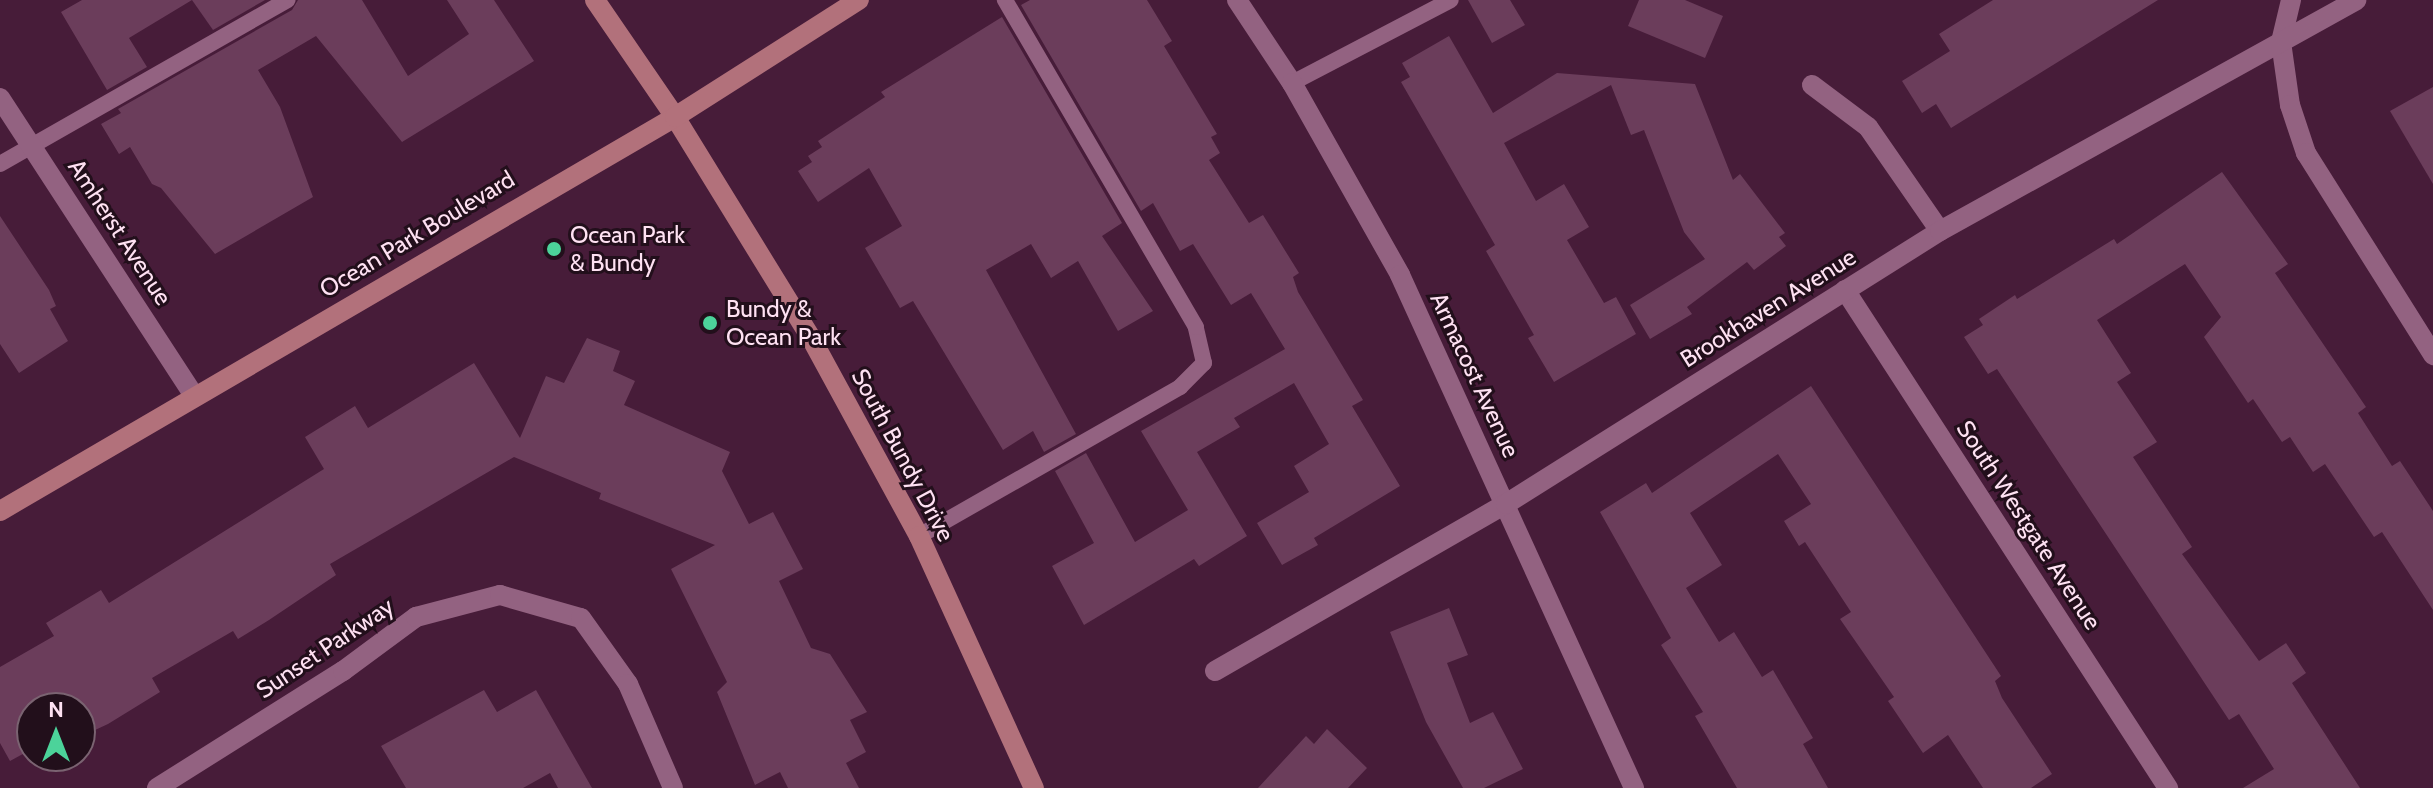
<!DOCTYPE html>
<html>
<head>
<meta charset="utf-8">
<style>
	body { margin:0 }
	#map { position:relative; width:2433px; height:788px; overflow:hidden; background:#471c39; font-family:Cabin,sans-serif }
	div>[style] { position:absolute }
	.building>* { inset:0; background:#6b3d5b }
	.lane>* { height:16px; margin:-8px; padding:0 8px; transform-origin:8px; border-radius:8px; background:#936281 }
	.street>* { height:20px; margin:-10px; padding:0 10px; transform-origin:10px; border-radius:10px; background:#936281 }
	.secondary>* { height:20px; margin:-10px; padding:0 10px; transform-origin:10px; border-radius:10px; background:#b2717b }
	.dots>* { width:22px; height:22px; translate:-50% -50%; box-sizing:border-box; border:4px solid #220f1b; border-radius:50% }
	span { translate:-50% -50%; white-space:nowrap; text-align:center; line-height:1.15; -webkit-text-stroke:6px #220f1b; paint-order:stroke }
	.street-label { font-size:24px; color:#fee1f2 }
	.poi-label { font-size:24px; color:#fee1f2 }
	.left { translate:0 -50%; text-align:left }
	.north { position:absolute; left:16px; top:692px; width:80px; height:80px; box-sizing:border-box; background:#220f1b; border:2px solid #7a6371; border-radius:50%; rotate:0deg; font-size:22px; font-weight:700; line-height:32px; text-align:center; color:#fee1f2 }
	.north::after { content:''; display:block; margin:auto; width:28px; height:36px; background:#4cd39a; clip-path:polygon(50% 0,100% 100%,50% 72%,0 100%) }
</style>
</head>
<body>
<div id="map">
	<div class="building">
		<div style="clip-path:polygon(82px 0,192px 0,129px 38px,147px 67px,107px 90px,61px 12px)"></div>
		<div style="clip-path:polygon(192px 0,265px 0,213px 30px)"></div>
		<div style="clip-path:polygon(298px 0,362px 0,408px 76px,469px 34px,447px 0,494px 0,534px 61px,402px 142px,316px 36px,258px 70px,280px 107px,313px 197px,215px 254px,161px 188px,152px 184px,130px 147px,119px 154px,101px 124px,121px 113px,118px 109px,292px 10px)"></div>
		<div style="clip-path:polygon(1030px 0,1147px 0,1172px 41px,1164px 46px,1217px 134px,1211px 137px,1220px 153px,1209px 160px,1249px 223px,1263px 215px,1299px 273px,1293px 277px,1298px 292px,1363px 400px,1352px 406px,1400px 486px,1314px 538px,1318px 545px,1282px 565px,1257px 523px,1309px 492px,1294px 466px,1329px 444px,1294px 383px,1234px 418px,1240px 427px,1197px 452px,1247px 536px,1199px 566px,1194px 559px,1084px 625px,1052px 566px,1094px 543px,1055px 471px,1086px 453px,1135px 542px,1188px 510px,1141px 431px,1285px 349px,1251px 293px,1231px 305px,1193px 244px,1180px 251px,1153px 203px,1141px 211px,1021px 5px)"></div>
		<div style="clip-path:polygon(1468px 0,1510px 0,1525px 25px,1492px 43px)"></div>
		<div style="clip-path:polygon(1639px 0,1685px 0,1723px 16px,1705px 58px,1628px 26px)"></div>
		<div style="clip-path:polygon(1993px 0,2158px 0,1951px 128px,1936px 104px,1922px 113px,1902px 81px,1950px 51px,1939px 34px)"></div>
		<div style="clip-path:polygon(1002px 17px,1122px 223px,1102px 236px,1153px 311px,1118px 331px,1078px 261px,1051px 278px,1031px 244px,986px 270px,1076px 434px,1044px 452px,1033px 431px,1003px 450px,913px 301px,900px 308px,865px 248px,902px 226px,869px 168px,818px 202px,798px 171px,812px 162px,808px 156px,822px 147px,818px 141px,885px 97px,881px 92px)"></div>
		<div style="clip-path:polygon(1449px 36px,1493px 113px,1557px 73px,1695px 84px,1733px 180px,1740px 174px,1785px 233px,1779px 237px,1786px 246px,1754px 270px,1747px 262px,1687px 307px,1692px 314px,1650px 339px,1630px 305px,1705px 259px,1684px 232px,1644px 130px,1631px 135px,1611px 85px,1504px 143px,1536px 201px,1564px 184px,1589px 227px,1567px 240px,1604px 303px,1616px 297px,1636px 334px,1554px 382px,1528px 338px,1534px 335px,1486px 251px,1495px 245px,1401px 82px,1410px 77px,1402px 63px)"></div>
		<div style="clip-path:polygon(2433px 87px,2433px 184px,2390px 111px)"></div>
		<div style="clip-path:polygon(2222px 172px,2288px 264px,2275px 273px,2366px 407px,2358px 413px,2392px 466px,2400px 461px,2433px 511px,2433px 610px,2382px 532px,2374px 537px,2325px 464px,2313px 472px,2290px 437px,2282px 442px,2253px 399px,2248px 403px,2204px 337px,2221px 317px,2185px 264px,2097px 320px,2131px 373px,2117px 382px,2157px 442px,2133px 457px,2192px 547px,2182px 554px,2259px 661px,2286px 643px,2306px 673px,2292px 683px,2360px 788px,2243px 788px,2274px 769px,2239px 714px,2229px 720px,1997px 369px,1988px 374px,1964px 337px,1983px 325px,1979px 319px,2015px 295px,2017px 299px,2114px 239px,2117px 244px)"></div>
		<div style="clip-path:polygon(0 216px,49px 290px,56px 306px,50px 309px,68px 341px,19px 373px,0 344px)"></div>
		<div style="clip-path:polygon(587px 338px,620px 351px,613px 371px,635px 381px,624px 405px,730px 452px,722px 471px,749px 524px,773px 512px,803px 569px,779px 581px,811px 648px,830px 654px,867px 712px,850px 720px,866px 752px,846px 763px,859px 788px,788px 788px,780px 772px,755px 785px,717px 692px,727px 682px,671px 569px,715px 545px,599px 499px,601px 493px,514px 457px,330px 564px,336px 575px,269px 620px,238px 639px,233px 631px,152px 678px,160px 692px,108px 724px,80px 737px,80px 708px,32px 708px,32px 749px,10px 761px,0 743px,0 667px,54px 636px,46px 623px,101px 590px,109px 603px,324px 469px,305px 437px,355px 406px,368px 428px,474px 363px,520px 438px,546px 376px,564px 383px)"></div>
		<div style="clip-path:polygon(1811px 386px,2001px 676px,1995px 681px,2002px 698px,2052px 774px,2031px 788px,1983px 788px,1948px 735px,1923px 753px,1888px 701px,1894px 697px,1840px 619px,1851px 612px,1805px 542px,1799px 546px,1784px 521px,1811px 504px,1778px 454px,1690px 513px,1722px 565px,1686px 588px,1719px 642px,1734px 632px,1762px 677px,1773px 670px,1813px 738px,1803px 744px,1828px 788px,1737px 788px,1695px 716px,1703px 712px,1661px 645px,1671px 638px,1600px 512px,1646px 483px,1652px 493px)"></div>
		<div style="clip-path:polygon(1449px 608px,1468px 655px,1447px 663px,1470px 723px,1493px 712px,1523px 769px,1484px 788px,1463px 788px,1426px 722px,1390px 632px)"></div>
		<div style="clip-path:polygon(484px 690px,497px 712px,536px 690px,592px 788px,558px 788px,550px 773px,523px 788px,406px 788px,381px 746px)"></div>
		<div style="clip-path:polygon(1327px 729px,1367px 768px,1348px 788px,1258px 788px,1306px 736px,1314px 744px)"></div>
	</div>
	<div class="lane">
		<div style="left:1292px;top:83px;width:179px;rotate:-27.6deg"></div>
		<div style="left:0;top:164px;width:331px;rotate:-29.7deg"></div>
		<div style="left:919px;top:536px;width:301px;rotate:-29.7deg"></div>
		<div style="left:1180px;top:387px;width:34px;rotate:-45deg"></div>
		<div style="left:1204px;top:363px;width:37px;rotate:-103deg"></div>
		<div style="left:1196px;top:327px;width:379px;rotate:-120.3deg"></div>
	</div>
	<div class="street">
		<div style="left:1237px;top:0;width:100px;rotate:56.5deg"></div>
		<div style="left:1292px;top:83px;width:220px;rotate:60.6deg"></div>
		<div style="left:1400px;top:275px;width:564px;rotate:65.48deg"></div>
		<div style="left:2291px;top:0;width:43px;rotate:103.4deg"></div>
		<div style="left:2281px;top:42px;width:64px;rotate:81.9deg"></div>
		<div style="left:2290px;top:105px;width:51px;rotate:71.6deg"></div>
		<div style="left:2306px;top:153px;width:239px;rotate:57.8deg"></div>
		<div style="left:1812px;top:85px;width:70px;rotate:36.9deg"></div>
		<div style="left:1868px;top:127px;width:126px;rotate:55.3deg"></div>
		<div style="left:0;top:98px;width:356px;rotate:56.9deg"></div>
		<div style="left:1845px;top:290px;width:594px;rotate:57.03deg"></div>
		<div style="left:1215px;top:671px;width:336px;rotate:-29.9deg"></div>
		<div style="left:1506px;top:504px;width:513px;rotate:-32.17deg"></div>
		<div style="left:1940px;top:231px;width:476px;rotate:-29deg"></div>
		<div style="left:157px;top:788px;width:220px;rotate:-32.2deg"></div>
		<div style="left:343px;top:671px;width:91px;rotate:-36.5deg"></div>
		<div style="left:416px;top:617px;width:87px;rotate:-14.7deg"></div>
		<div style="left:500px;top:595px;width:84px;rotate:15.9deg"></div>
		<div style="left:581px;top:618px;width:81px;rotate:54.5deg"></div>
		<div style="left:628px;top:684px;width:113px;rotate:66.6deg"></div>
	</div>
	<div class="secondary">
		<div style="left:595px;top:0;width:142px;rotate:55.6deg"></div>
		<div style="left:675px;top:117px;width:259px;rotate:58.4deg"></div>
		<div style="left:811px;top:338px;width:226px;rotate:61.4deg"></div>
		<div style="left:919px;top:536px;width:277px;rotate:65.5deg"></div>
		<div style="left:0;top:511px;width:782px;rotate:-30.27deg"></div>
		<div style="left:675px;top:117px;width:218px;rotate:-32.5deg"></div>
	</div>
	<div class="dots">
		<div style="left:554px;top:249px;background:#4cd39a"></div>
		<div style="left:710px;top:323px;background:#4cd39a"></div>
	</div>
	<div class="street-label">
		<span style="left:120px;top:232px;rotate:57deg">Amherst Avenue</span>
		<span style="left:417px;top:234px;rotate:-31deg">Ocean Park Boulevard</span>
		<span style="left:1768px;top:308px;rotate:-32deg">Brookhaven Avenue</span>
		<span style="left:1475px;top:375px;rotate:65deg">Armacost Avenue</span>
		<span style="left:903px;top:455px;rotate:62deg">South Bundy Drive</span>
		<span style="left:2029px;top:525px;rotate:57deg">South Westgate Avenue</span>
		<span style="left:325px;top:648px;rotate:-34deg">Sunset Parkway</span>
	</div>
	<div class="poi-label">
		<span class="left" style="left:570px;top:249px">Ocean Park<br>&amp; Bundy</span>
		<span class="left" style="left:726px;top:323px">Bundy &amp;<br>Ocean Park</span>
	</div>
	<div class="north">N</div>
</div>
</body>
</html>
